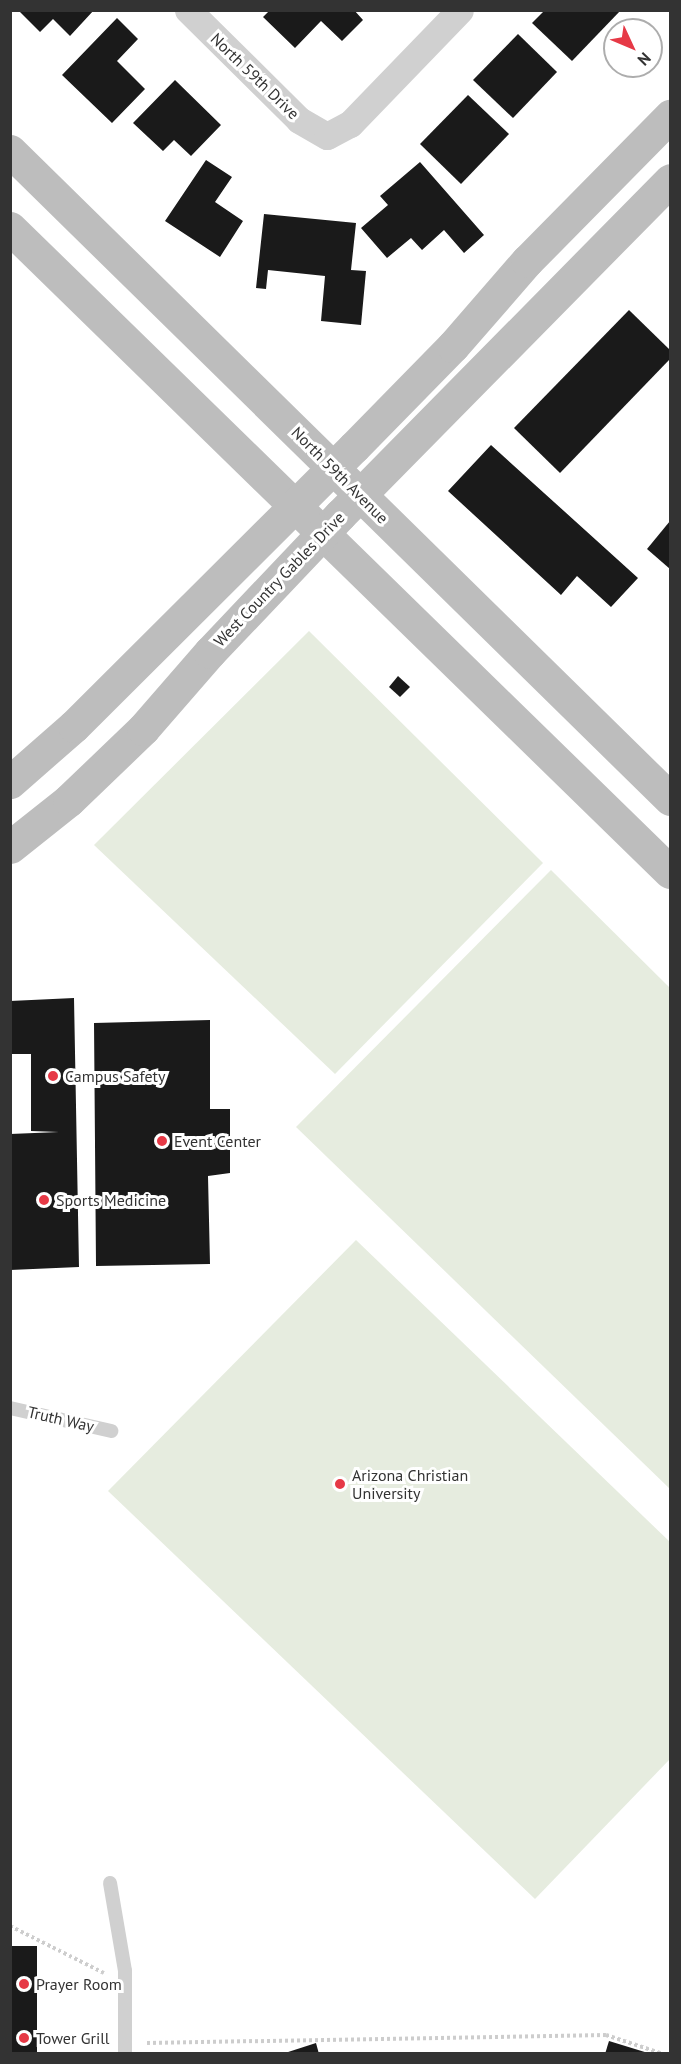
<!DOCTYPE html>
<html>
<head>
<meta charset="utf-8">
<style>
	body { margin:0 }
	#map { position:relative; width:681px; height:2064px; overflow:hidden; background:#fff; font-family:"PT Sans",sans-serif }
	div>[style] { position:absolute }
	.green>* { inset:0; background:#e6ecdf }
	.building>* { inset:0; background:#1a1a1a }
	.path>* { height:4px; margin-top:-2px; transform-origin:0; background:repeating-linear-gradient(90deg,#cdcdcd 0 3px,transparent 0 6px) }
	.lane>* { height:14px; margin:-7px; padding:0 7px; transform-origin:7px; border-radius:7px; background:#d0d0d0 }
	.street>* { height:27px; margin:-13.5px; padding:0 13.5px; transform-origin:13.5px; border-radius:13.5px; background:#d0d0d0 }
	.secondary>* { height:33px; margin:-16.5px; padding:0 16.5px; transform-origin:16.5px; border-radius:16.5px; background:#bdbdbd }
	.dots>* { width:16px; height:16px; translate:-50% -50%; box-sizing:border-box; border:3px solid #fff; border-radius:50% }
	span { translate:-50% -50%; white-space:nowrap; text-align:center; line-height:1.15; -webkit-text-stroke:6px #fff; paint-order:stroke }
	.street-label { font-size:16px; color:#333 }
	.poi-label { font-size:16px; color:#333 }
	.left { translate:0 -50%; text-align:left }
	.frame { position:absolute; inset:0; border:12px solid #333; pointer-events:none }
	.north { position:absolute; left:603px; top:18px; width:60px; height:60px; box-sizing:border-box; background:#fff; border:2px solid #adadad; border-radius:50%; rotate:134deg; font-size:16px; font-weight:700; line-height:24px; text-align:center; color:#333 }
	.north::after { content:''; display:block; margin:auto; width:21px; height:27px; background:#e63946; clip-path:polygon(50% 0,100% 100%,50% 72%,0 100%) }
</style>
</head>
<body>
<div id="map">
	<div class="green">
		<div style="clip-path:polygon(309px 631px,543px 863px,335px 1074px,94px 845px)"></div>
		<div style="clip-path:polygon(551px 870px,670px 988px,670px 1489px,296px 1127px)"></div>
		<div style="clip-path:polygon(356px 1240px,670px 1542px,670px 1759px,535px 1899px,108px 1491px)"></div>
	</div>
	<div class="building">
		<div style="clip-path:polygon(18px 10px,94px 10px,70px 36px,53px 19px,40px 32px)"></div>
		<div style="clip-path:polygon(270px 10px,354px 10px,363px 20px,342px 41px,321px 21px,295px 48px,263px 17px)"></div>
		<div style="clip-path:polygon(545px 10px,621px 10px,572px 61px,532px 23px)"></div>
		<div style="clip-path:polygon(117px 18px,138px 39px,117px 61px,145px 89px,112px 123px,62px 75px)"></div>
		<div style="clip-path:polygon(518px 34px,557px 72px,513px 118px,473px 80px)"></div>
		<div style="clip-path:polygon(175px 80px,221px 125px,191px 156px,174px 140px,163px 151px,133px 123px)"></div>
		<div style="clip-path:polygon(468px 95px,509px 134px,461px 184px,420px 144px)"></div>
		<div style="clip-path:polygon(206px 160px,232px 177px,215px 202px,243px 221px,220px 257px,165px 221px)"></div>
		<div style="clip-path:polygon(420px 162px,484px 235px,464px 253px,444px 230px,422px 250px,411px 238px,387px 258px,361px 228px,388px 205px,380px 196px)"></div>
		<div style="clip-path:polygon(264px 214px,356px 223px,351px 270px,366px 271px,361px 325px,321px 321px,325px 276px,268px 270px,266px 289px,256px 288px)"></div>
		<div style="clip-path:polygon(629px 310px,670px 350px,670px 359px,560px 473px,514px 428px)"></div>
		<div style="clip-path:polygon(491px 445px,638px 578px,611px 607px,577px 576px,561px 595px,448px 491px)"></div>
		<div style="clip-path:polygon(670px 521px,670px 569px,647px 549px)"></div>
		<div style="clip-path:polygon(398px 676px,410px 687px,400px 697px,389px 687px)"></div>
		<div style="clip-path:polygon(74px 998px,79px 1267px,10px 1270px,10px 1134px,59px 1132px,31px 1131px,31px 1054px,10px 1054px,10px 1001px)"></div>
		<div style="clip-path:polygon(210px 1020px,210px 1109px,230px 1109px,230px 1173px,208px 1176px,210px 1264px,96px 1266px,94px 1023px)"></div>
		<div style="clip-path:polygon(10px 1946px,37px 1946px,37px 2054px,10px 2054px)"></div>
		<div style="clip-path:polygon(609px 2041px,648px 2053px,648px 2054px,605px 2054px)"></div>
		<div style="clip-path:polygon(316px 2043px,319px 2054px,285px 2054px,285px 2053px)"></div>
	</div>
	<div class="path">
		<div style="left:10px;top:1926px;width:105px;rotate:26.6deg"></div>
		<div style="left:147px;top:2043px;width:459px;rotate:-1deg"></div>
		<div style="left:606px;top:2035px;width:60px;rotate:18.4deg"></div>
	</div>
	<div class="lane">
		<div style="left:10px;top:1408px;width:104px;rotate:12.8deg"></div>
		<div style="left:110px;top:1883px;width:89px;rotate:80.3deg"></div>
		<div style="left:125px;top:1971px;width:83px;rotate:90deg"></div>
	</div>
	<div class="street">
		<div style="left:188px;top:10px;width:156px;rotate:44.7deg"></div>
		<div style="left:299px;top:120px;width:32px;rotate:30deg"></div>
		<div style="left:327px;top:136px;width:26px;rotate:-28deg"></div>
		<div style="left:350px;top:124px;width:158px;rotate:-46deg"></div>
	</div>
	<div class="secondary">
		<div style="left:10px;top:151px;width:925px;rotate:44.47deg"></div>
		<div style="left:10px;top:228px;width:922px;rotate:44.3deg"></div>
		<div style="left:10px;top:782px;width:85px;rotate:-41.2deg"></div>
		<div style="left:74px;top:726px;width:395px;rotate:-44.9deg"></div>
		<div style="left:354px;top:447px;width:141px;rotate:-45.6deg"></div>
		<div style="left:453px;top:346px;width:113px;rotate:-49deg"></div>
		<div style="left:527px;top:261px;width:204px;rotate:-45.4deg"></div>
		<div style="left:10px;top:847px;width:75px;rotate:-38.5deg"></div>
		<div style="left:69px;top:800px;width:103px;rotate:-43.8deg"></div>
		<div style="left:143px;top:729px;width:102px;rotate:-49deg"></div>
		<div style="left:210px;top:652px;width:189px;rotate:-46.5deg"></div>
		<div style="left:340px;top:515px;width:470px;rotate:-45.4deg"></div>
	</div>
	<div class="dots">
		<div style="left:53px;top:1076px;background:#e63946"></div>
		<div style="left:162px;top:1141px;background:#e63946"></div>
		<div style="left:44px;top:1200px;background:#e63946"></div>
		<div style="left:340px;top:1484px;background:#e63946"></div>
		<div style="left:24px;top:1984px;background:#e63946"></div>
		<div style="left:24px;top:2038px;background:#e63946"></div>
	</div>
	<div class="street-label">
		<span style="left:255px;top:76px;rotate:44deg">North 59th Drive</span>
		<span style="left:340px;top:475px;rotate:45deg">North 59th Avenue</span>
		<span style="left:279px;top:579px;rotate:-46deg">West Country Gables Drive</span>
		<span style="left:61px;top:1419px;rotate:13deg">Truth Way</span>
	</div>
	<div class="poi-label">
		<span class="left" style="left:65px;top:1076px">Campus Safety</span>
		<span class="left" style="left:174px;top:1141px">Event Center</span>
		<span class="left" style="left:56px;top:1200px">Sports Medicine</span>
		<span class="left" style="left:352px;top:1484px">Arizona Christian<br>University</span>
		<span class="left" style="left:36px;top:1984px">Prayer Room</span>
		<span class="left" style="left:36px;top:2038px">Tower Grill</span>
	</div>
	<div class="frame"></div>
	<div class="north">N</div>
</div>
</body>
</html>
